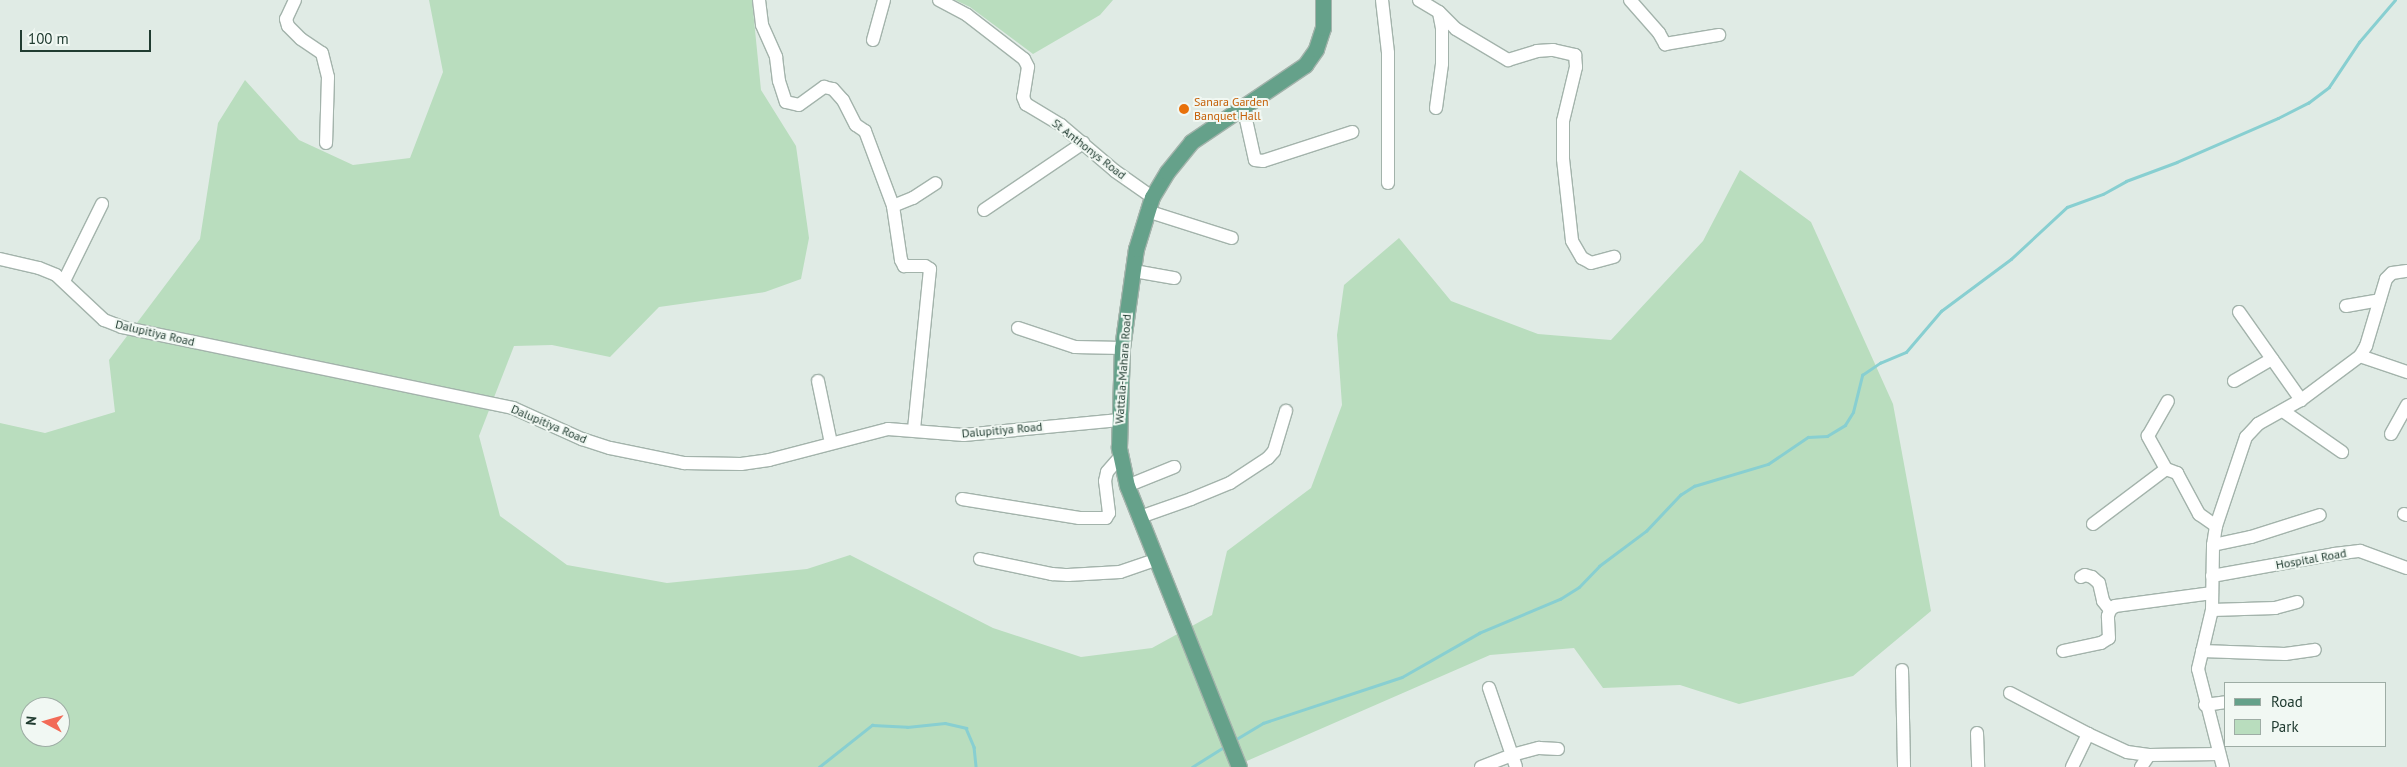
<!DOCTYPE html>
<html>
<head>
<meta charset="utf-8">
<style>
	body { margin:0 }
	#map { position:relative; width:2407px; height:767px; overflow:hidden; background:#e0ebe5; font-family:"PT Sans",sans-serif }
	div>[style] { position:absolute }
	.green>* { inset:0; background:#b9ddbe }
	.stream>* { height:2.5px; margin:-1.25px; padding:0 1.25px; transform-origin:1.25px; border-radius:1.25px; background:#88cfd1 }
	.roads { filter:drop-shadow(1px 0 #a3b3ab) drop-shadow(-1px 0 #a3b3ab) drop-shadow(0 1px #a3b3ab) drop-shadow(0 -1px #a3b3ab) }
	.minor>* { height:12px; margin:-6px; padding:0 6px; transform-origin:6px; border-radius:6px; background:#fff }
	.major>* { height:15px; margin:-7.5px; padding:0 7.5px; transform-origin:7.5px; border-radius:7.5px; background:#65a18a }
	.dots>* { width:14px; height:14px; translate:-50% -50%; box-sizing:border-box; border:2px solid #f1f8f3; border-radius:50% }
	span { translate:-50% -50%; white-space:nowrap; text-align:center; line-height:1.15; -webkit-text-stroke:4px #f1f8f3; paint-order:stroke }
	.food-label { font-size:12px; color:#c56008 }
	.left { translate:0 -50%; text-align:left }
	.street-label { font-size:12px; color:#213c31 }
	.legend { position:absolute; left:2224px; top:682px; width:162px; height:65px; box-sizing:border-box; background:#f1f8f3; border:1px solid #9eada5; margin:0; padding:6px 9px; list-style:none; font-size:15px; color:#213c31 }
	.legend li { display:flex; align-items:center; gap:10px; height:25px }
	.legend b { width:25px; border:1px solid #9eada5 }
	.north { position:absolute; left:20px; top:697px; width:50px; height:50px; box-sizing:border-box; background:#f1f8f3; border:1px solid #9eada5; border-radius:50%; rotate:276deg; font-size:14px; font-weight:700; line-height:20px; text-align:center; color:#213c31 }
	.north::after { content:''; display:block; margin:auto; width:18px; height:22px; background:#f26b57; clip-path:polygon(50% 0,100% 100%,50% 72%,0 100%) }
	.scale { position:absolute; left:20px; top:30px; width:131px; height:22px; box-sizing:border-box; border:2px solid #213c31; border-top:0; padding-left:6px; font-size:15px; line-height:18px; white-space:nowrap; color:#213c31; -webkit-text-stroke:4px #f1f8f3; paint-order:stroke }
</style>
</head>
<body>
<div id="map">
	<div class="green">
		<div style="clip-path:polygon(evenodd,429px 0,752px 0,761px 90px,796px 146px,809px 238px,801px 279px,765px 292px,659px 307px,610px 357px,552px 345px,514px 346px,479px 436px,500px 516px,567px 565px,667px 583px,807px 569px,850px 555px,993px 628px,1081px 657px,1152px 648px,1212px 615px,1227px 551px,1311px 488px,1342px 405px,1337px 335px,1344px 285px,1399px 238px,1451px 301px,1538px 334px,1611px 340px,1703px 241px,1740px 170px,1811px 222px,1893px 404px,1931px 611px,1853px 676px,1739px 704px,1680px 685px,1603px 688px,1574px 648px,1490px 655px,1233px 767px,0 767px,0 423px,45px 433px,115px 412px,109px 360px,200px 239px,218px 123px,245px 80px,299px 140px,353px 165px,410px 158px,443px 72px,429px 0,30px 707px,60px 707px,60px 737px,30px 737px,30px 707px)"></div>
		<div style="clip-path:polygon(955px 0,1113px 0,1100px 15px,1033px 54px,970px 7px)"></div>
	</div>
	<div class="stream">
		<div style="left:1233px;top:741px;width:35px;rotate:-31deg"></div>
		<div style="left:1263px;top:723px;width:146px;rotate:-18.3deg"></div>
		<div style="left:1402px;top:677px;width:89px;rotate:-29.7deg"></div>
		<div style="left:1479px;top:633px;width:88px;rotate:-22.8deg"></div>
		<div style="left:1560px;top:599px;width:22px;rotate:-32deg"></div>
		<div style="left:1579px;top:587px;width:29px;rotate:-46deg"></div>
		<div style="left:1599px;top:566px;width:59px;rotate:-36.7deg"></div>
		<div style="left:1646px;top:531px;width:50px;rotate:-46.6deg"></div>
		<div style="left:1680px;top:495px;width:17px;rotate:-33deg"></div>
		<div style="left:1694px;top:486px;width:77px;rotate:-16.6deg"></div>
		<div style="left:1768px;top:464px;width:48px;rotate:-34deg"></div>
		<div style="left:1808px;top:437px;width:19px;rotate:-3deg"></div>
		<div style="left:1827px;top:436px;width:21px;rotate:-31deg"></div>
		<div style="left:1845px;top:425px;width:15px;rotate:-58deg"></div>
		<div style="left:1853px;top:412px;width:38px;rotate:-76deg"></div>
		<div style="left:1862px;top:375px;width:22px;rotate:-34deg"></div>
		<div style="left:1880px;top:363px;width:28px;rotate:-23deg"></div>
		<div style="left:1906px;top:352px;width:54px;rotate:-49.5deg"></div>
		<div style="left:1941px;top:311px;width:87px;rotate:-36.6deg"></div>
		<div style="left:2011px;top:259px;width:76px;rotate:-42.9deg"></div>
		<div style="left:2067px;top:207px;width:38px;rotate:-20deg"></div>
		<div style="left:2103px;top:194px;width:26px;rotate:-29deg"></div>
		<div style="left:2126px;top:181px;width:54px;rotate:-20.4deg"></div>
		<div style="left:2177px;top:162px;width:110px;rotate:-23.5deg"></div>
		<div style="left:2278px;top:118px;width:34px;rotate:-27deg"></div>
		<div style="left:2308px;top:103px;width:26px;rotate:-37deg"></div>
		<div style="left:2329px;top:87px;width:54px;rotate:-56.3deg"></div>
		<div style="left:2359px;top:42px;width:55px;rotate:-49.4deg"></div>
		<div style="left:819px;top:767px;width:68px;rotate:-38.4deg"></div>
		<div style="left:872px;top:725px;width:35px;rotate:3deg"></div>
		<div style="left:907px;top:727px;width:38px;rotate:-6deg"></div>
		<div style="left:945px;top:723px;width:22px;rotate:13deg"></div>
		<div style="left:966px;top:728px;width:21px;rotate:67deg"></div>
		<div style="left:974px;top:747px;width:20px;rotate:84deg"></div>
		<div style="left:1192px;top:767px;width:38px;rotate:-32deg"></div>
	</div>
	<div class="roads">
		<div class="minor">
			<div style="left:295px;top:0;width:21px;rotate:115deg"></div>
			<div style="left:286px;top:19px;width:7px;rotate:74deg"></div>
			<div style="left:288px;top:26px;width:18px;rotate:45deg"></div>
			<div style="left:301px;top:39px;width:25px;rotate:34deg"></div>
			<div style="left:322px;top:53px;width:25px;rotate:76deg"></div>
			<div style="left:328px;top:77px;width:66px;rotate:91.7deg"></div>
			<div style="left:759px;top:0;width:25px;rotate:83deg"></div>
			<div style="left:762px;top:25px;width:35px;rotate:66deg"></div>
			<div style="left:776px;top:57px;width:24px;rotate:83deg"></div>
			<div style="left:779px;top:81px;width:22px;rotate:72deg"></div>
			<div style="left:786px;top:102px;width:13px;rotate:13deg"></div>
			<div style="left:799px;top:105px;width:31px;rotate:-36deg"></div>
			<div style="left:824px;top:87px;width:9px;rotate:13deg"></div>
			<div style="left:833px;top:89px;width:15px;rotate:48deg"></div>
			<div style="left:843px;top:100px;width:28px;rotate:63deg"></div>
			<div style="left:856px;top:125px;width:11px;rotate:34deg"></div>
			<div style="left:865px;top:131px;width:80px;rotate:69.5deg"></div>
			<div style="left:893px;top:206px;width:22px;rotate:-22deg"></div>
			<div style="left:913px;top:198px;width:27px;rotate:-33deg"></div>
			<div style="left:939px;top:0;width:32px;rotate:28deg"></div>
			<div style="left:967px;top:15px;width:72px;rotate:37.7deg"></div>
			<div style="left:1024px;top:59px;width:9px;rotate:63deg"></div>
			<div style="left:1028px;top:67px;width:30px;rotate:99deg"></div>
			<div style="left:1023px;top:97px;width:8px;rotate:67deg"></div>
			<div style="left:1026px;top:104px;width:41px;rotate:31deg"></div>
			<div style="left:1061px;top:125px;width:71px;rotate:40.4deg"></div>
			<div style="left:1115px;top:171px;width:45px;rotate:35.1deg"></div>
			<div style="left:1382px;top:0;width:53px;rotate:83.5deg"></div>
			<div style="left:1388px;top:53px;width:130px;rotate:90deg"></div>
			<div style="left:1419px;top:0;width:23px;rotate:31deg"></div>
			<div style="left:1439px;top:12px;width:24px;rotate:45deg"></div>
			<div style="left:1456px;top:29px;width:61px;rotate:30.8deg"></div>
			<div style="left:1508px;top:60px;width:30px;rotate:-17deg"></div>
			<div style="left:1537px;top:51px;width:16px;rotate:-4deg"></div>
			<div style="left:1553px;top:50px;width:23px;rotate:13deg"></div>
			<div style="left:1575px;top:55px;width:12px;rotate:85deg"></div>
			<div style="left:1576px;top:67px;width:56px;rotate:103.5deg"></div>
			<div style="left:1563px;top:121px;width:38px;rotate:90deg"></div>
			<div style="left:1563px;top:159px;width:82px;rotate:83.7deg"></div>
			<div style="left:1572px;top:241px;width:20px;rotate:60deg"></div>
			<div style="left:1582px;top:258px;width:10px;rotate:29deg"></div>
			<div style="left:1591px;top:263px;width:24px;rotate:-15deg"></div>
			<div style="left:1630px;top:0;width:44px;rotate:48.7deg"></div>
			<div style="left:1659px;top:33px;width:13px;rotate:61deg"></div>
			<div style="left:1665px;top:44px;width:55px;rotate:-9.5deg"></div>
			<div style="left:873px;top:40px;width:41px;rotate:-74.6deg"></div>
			<div style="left:1243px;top:106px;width:55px;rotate:77.5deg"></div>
			<div style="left:1255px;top:160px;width:8px;rotate:7deg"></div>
			<div style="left:1263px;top:161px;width:94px;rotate:-18deg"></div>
			<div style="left:1436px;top:108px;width:44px;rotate:-82.2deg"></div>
			<div style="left:1442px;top:64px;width:36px;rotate:-90deg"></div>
			<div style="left:1442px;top:28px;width:16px;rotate:-101deg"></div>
			<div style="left:893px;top:206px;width:55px;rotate:81.6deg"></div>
			<div style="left:901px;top:260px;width:7px;rotate:63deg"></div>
			<div style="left:904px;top:266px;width:21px"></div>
			<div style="left:925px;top:266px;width:6px;rotate:31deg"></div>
			<div style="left:930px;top:269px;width:162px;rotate:95.7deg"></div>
			<div style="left:984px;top:210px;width:120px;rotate:-34.1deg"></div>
			<div style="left:1147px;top:211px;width:89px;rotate:17.6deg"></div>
			<div style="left:0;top:259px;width:40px;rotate:13deg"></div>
			<div style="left:39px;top:268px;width:18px;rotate:22deg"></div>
			<div style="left:56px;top:275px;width:66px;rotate:43.2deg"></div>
			<div style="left:104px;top:320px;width:19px;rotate:21deg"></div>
			<div style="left:122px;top:327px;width:399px;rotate:11.7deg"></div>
			<div style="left:513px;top:408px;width:76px;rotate:24.2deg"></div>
			<div style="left:582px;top:439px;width:29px;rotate:18deg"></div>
			<div style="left:610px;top:448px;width:76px;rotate:11.5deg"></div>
			<div style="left:684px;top:463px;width:57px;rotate:1deg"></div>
			<div style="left:741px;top:464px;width:28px;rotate:-8deg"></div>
			<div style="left:769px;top:460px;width:123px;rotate:-14.6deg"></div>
			<div style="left:888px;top:429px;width:76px;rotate:4.5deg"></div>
			<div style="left:964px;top:435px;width:156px;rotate:-5.5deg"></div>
			<div style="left:1134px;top:271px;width:41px;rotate:9.9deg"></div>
			<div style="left:64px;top:281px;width:86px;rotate:-63.7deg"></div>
			<div style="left:2346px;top:306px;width:34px;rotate:-10deg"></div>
			<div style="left:2239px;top:312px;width:108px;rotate:54.8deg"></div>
			<div style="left:1018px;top:328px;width:60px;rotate:18.4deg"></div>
			<div style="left:1075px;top:347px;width:47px;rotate:1.2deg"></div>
			<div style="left:2360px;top:356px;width:50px;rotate:18.8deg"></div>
			<div style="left:818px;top:381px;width:63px;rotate:78.2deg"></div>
			<div style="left:2234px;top:381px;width:44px;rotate:-30.1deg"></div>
			<div style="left:2283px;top:411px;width:72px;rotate:34.8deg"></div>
			<div style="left:2391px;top:434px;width:33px;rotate:-61deg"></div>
			<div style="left:2166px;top:469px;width:38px;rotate:-119deg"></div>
			<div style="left:2148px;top:436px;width:40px;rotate:-60.3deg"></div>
			<div style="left:1127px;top:486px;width:51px;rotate:-22deg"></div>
			<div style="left:962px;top:499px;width:119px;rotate:9.2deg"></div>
			<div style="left:1079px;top:518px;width:27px"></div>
			<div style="left:1106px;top:518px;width:6px;rotate:-59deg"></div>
			<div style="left:1109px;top:513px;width:32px;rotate:-97deg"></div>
			<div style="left:1105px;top:481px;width:9px;rotate:-77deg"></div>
			<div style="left:1107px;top:472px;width:23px;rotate:-49deg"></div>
			<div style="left:2404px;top:514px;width:3px;rotate:18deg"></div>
			<div style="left:1140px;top:517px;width:54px;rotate:-19.4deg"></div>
			<div style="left:1191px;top:499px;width:42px;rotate:-22.3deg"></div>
			<div style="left:1230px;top:483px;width:45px;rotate:-33.3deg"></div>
			<div style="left:1268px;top:458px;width:9px;rotate:-49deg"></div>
			<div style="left:1274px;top:451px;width:42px;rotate:-73.3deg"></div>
			<div style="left:2093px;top:524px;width:91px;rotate:-37deg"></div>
			<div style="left:2166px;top:469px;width:12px;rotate:20deg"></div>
			<div style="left:2177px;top:473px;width:47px;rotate:61.8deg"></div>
			<div style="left:2199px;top:514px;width:21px;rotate:35deg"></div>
			<div style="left:2213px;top:545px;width:39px;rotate:-12deg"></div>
			<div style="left:2251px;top:537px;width:72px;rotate:-17.7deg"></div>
			<div style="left:980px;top:559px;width:74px;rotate:11.8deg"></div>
			<div style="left:1052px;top:574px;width:16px;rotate:4deg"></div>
			<div style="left:1068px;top:575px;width:52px;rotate:-3.3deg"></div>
			<div style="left:1120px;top:572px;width:39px;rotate:-19deg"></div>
			<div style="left:2212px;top:576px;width:124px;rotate:-10.2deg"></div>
			<div style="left:2334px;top:554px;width:26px;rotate:-7deg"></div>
			<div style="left:2360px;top:551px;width:50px;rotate:19.9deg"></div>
			<div style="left:2081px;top:577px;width:4px;rotate:-27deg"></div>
			<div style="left:2085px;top:575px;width:7px;rotate:16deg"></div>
			<div style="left:2092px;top:577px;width:9px;rotate:41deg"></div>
			<div style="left:2099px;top:583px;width:18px;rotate:77deg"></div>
			<div style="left:2103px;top:601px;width:11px;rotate:52deg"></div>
			<div style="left:2212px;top:610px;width:63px;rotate:-1.8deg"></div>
			<div style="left:2275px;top:608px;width:23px;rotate:-15deg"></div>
			<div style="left:2063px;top:651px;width:39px;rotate:-12deg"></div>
			<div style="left:2101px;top:643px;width:9px;rotate:-32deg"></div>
			<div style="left:2109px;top:638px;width:22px;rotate:-93deg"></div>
			<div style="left:2108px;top:616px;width:6px;rotate:-72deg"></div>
			<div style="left:2110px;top:610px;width:6px;rotate:-39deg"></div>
			<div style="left:2115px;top:606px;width:98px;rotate:-7.6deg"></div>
			<div style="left:2202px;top:651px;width:83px;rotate:2.1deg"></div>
			<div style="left:2285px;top:654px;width:30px;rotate:-8deg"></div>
			<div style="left:1902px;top:670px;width:97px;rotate:88.8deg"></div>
			<div style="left:1489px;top:688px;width:83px;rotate:71.1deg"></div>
			<div style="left:2010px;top:693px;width:88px;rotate:27.7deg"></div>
			<div style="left:2088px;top:734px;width:43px;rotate:24.8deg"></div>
			<div style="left:2127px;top:752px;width:22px;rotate:8deg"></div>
			<div style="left:2149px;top:755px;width:70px;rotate:-0.8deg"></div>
			<div style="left:2205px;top:705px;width:21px;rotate:-8deg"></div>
			<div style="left:1977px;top:733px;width:34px;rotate:88deg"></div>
			<div style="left:1481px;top:767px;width:33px;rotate:-21deg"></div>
			<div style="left:1512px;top:755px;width:28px;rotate:-15deg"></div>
			<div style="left:1539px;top:748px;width:19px;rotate:3deg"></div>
			<div style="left:2072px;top:767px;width:37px;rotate:-64deg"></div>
			<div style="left:2141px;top:767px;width:14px;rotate:-56deg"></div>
			<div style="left:2223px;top:767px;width:101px;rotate:-104.3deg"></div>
			<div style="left:2198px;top:669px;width:61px;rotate:-76.7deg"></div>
			<div style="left:2212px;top:610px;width:65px;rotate:-89.1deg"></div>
			<div style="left:2213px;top:545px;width:19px;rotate:-81deg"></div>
			<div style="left:2216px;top:526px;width:94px;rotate:-71.4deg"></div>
			<div style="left:2246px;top:437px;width:18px;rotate:-47deg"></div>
			<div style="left:2258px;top:424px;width:49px;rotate:-29.2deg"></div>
			<div style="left:2301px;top:400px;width:74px;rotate:-36.7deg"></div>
			<div style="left:2360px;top:356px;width:12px;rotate:-59deg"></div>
			<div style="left:2366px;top:346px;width:70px;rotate:-73.4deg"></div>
			<div style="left:2386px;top:279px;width:8px;rotate:-45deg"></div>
			<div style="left:2392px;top:273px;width:15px;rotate:-8deg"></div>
		</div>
		<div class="major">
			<div style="left:1239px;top:767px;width:302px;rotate:-111.7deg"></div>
			<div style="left:1127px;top:486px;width:40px;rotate:-102deg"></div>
			<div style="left:1119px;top:447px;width:99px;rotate:-88.3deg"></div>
			<div style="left:1122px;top:348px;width:100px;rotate:-82deg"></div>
			<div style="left:1136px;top:249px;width:54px;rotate:-72.9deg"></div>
			<div style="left:1152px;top:197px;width:29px;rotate:-59deg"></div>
			<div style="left:1167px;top:172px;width:38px;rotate:-51deg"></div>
			<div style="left:1191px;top:142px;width:138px;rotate:-34deg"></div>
			<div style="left:1305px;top:65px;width:19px;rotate:-55deg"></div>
			<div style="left:1316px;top:49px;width:22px;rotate:-72deg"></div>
			<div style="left:1323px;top:28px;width:28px;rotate:-90deg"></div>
		</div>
	</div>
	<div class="dots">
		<div style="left:1184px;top:109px;background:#e8710a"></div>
	</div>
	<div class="food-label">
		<span class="left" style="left:1194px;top:109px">Sanara Garden<br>Banquet Hall</span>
	</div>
	<div class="street-label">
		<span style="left:1089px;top:149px;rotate:38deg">St Anthonys Road</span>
		<span style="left:155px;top:333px;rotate:13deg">Dalupitiya Road</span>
		<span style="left:1123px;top:369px;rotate:-86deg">Wattala-Mahara Road</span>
		<span style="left:549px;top:424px;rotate:23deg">Dalupitiya Road</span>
		<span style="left:1002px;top:430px;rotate:-5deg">Dalupitiya Road</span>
		<span style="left:2311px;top:559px;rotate:-10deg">Hospital Road</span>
	</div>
	<ul class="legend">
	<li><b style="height:6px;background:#65a18a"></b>Road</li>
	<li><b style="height:14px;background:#b9ddbe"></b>Park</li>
	</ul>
	<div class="north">N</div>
	<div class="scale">100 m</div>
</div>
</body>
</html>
